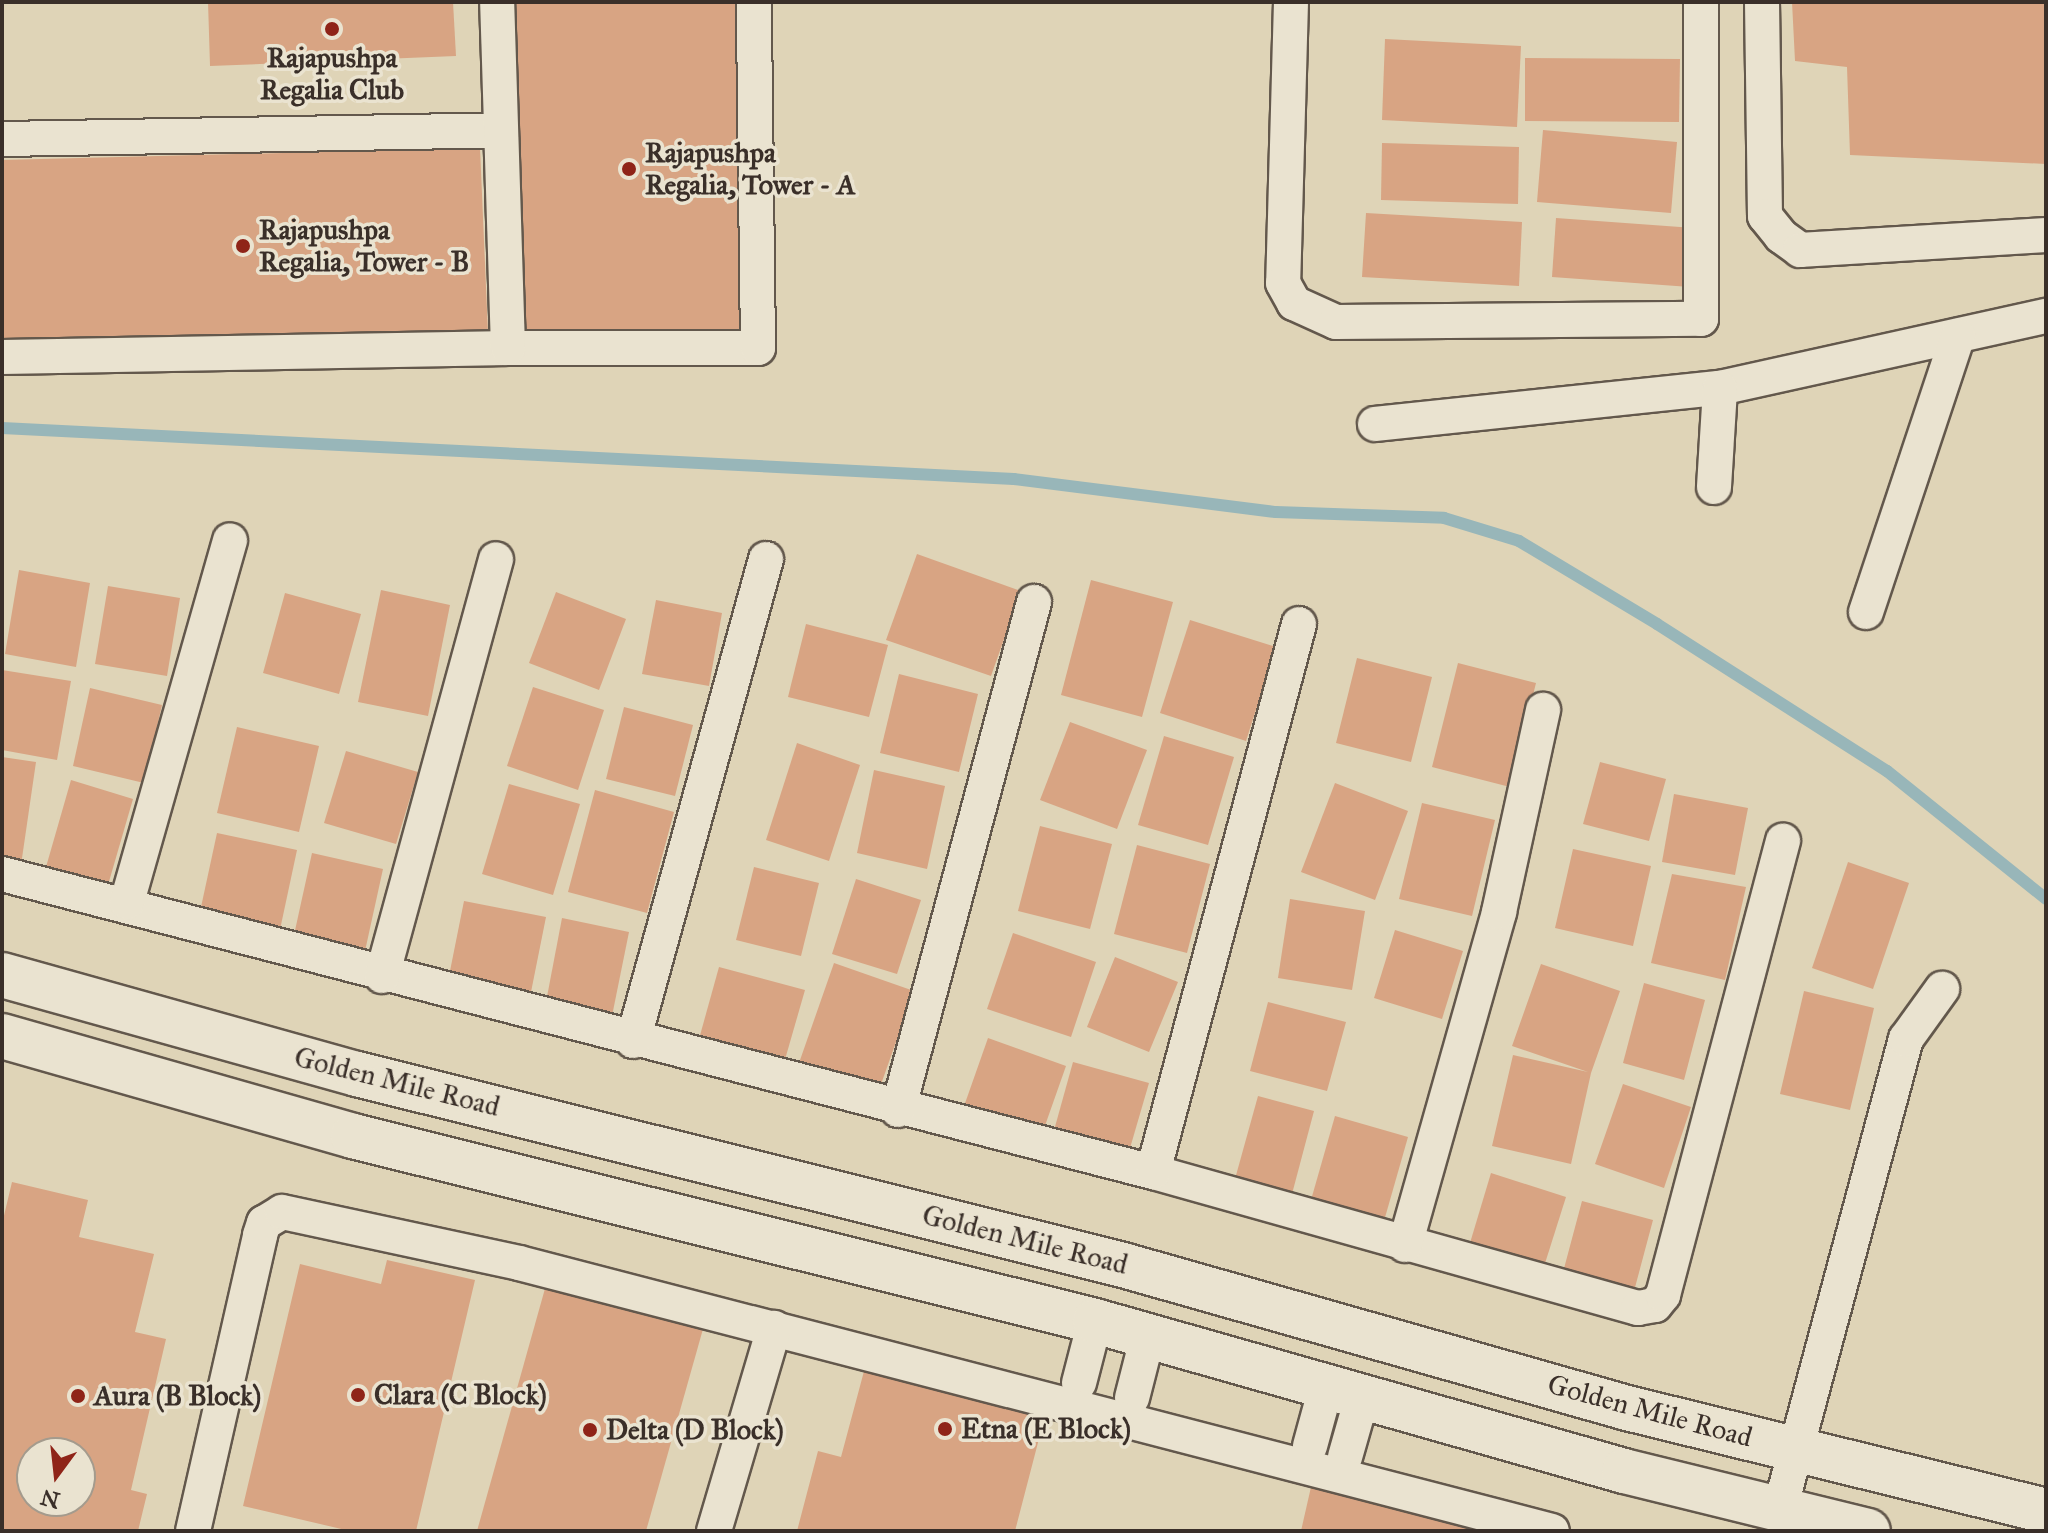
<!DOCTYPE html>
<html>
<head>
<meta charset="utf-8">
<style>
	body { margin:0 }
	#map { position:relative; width:2048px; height:1533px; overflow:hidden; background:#dfd4b7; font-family:"IM FELL Great Primer",serif }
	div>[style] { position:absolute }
	.stream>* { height:12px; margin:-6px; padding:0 6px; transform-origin:6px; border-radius:6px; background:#98b6b9 }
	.building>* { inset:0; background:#d8a483 }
	.roads { filter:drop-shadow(2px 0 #63584c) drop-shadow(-2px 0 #63584c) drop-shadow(0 2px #63584c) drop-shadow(0 -2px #63584c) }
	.street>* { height:34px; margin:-17px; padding:0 17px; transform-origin:17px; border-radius:17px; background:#eae3d0 }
	.secondary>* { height:44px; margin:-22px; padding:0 22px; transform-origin:22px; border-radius:22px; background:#eae3d0 }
	.dots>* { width:22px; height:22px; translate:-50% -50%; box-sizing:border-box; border:4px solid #eae3d0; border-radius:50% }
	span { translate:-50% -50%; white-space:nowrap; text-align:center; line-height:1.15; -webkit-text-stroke:7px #eae3d0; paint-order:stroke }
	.poi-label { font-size:28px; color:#3a2f29; font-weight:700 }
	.left { translate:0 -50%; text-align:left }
	.street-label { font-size:28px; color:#3a2f29 }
	.frame { position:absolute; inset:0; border:4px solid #3a2f29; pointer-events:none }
	.north { position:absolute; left:16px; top:1437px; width:80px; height:80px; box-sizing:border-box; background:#eae3d0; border:2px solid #a49b8d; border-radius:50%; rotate:195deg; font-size:22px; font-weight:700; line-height:32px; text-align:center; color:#3a2f29 }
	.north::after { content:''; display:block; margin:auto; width:28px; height:36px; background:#8f2418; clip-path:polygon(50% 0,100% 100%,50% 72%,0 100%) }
</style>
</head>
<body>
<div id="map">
	<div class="stream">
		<div style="left:2px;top:428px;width:1013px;rotate:2.88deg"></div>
		<div style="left:1014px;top:479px;width:264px;rotate:7.2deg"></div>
		<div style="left:1276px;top:512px;width:168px;rotate:2deg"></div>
		<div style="left:1444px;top:518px;width:78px;rotate:17deg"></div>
		<div style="left:1519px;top:541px;width:161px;rotate:31deg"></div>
		<div style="left:1657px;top:624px;width:273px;rotate:32.6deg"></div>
		<div style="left:1887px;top:771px;width:204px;rotate:38.8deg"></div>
	</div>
	<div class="building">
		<div style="clip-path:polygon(208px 2px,453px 2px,456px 56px,210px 66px)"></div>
		<div style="clip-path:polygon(514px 2px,737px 2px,744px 336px,523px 337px)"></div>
		<div style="clip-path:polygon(1792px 2px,2046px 2px,2046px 164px,1850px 155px,1847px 67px,1795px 61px)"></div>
		<div style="clip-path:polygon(1385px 39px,1521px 46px,1517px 127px,1382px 120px)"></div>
		<div style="clip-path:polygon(1525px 58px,1680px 59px,1679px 122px,1525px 121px)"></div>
		<div style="clip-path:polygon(1543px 130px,1677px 142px,1671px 213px,1537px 202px)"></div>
		<div style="clip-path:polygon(1382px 143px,1519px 147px,1518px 204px,1381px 200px)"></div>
		<div style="clip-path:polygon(480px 148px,488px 333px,2px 347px,2px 160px)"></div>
		<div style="clip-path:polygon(1366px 213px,1522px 222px,1519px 286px,1362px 277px)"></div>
		<div style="clip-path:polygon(1556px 218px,1694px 228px,1690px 287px,1552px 277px)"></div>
		<div style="clip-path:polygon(917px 554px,1021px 591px,991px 676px,886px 640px)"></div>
		<div style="clip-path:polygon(19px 570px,90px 583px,76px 667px,5px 654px)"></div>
		<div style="clip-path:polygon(1091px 580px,1173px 602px,1142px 717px,1061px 695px)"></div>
		<div style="clip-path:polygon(108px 586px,180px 598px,167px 676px,95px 664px)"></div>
		<div style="clip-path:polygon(381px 590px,450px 605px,428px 716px,358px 702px)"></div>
		<div style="clip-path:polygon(556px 592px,626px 619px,599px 690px,529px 663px)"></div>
		<div style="clip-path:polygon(285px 593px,361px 614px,339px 694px,263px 673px)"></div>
		<div style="clip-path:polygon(656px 600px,722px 613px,709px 686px,642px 674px)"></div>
		<div style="clip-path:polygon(1190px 620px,1276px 647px,1246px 741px,1160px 713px)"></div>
		<div style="clip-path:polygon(806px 624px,888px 645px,869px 717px,788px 697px)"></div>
		<div style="clip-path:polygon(1357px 658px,1432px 677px,1411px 762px,1336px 743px)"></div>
		<div style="clip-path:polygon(1458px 663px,1536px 683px,1510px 787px,1432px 767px)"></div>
		<div style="clip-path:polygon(2px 670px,71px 681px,57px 760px,2px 750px)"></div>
		<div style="clip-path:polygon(899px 674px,978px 694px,959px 772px,880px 753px)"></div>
		<div style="clip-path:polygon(533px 687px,604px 710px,578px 790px,507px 766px)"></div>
		<div style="clip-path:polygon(90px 688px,162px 705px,144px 783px,73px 766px)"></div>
		<div style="clip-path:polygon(624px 707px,693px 725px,675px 796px,606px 779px)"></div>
		<div style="clip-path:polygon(1070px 722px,1147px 750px,1117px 829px,1040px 800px)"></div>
		<div style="clip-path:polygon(237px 727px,319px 746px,299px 832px,217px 813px)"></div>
		<div style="clip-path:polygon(1164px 736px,1234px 757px,1208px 845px,1138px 825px)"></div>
		<div style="clip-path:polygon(797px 743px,860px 765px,829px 861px,766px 840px)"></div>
		<div style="clip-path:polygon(346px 751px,418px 772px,396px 844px,324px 823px)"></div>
		<div style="clip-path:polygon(2px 757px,36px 762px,21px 865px,2px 862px)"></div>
		<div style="clip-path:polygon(1600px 762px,1666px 779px,1649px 841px,1583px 824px)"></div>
		<div style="clip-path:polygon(874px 770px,945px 786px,927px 869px,857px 853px)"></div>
		<div style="clip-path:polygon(71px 780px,133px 799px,108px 885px,46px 867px)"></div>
		<div style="clip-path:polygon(1335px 783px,1408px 811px,1375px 900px,1301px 872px)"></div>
		<div style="clip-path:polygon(509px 784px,580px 804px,553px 895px,482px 874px)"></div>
		<div style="clip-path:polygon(595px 790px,674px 812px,647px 913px,568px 892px)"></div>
		<div style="clip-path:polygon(1674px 794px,1748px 808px,1735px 875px,1662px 862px)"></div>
		<div style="clip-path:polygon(1422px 803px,1495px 820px,1472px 916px,1399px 899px)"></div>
		<div style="clip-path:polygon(1040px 826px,1112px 844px,1090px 929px,1018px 911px)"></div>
		<div style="clip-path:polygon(217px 833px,297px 850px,278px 939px,198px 921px)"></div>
		<div style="clip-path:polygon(1137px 845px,1210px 864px,1187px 953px,1114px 934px)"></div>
		<div style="clip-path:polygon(1573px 849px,1651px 866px,1633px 946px,1555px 928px)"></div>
		<div style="clip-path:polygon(312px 853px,383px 869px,365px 951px,294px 935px)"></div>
		<div style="clip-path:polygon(1848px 862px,1909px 883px,1873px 989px,1812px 968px)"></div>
		<div style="clip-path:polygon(754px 867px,819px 883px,801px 956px,736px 940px)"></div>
		<div style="clip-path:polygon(1672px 874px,1746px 887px,1725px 980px,1651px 963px)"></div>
		<div style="clip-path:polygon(856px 879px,921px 900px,897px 974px,832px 954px)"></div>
		<div style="clip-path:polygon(1290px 899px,1365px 911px,1352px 990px,1278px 978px)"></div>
		<div style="clip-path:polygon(464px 901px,546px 917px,530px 997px,448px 981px)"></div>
		<div style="clip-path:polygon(562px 918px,629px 932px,612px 1016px,546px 1002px)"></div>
		<div style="clip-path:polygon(1395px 930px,1463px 951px,1442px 1019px,1374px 998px)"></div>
		<div style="clip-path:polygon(1013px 933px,1096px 962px,1071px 1037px,987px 1009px)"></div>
		<div style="clip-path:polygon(1115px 957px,1178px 982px,1149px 1052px,1087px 1027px)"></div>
		<div style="clip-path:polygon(834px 963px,914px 991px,879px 1090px,799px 1063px)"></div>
		<div style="clip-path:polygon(1541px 964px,1620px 991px,1591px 1073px,1571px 1164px,1492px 1146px,1513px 1055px,1588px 1072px,1512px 1046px)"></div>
		<div style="clip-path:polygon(719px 967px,805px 990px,784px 1063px,699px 1039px)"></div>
		<div style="clip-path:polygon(1644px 983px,1705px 1000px,1684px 1080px,1623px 1063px)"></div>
		<div style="clip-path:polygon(1804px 991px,1874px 1008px,1850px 1110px,1780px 1094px)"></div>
		<div style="clip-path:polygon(1268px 1002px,1346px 1022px,1327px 1091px,1250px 1071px)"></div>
		<div style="clip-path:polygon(988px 1038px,1066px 1066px,1041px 1137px,963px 1109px)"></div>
		<div style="clip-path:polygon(1073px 1062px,1149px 1083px,1128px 1155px,1053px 1134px)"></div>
		<div style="clip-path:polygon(1623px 1084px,1691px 1107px,1664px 1188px,1595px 1164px)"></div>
		<div style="clip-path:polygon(1258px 1096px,1314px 1111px,1292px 1194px,1235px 1179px)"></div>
		<div style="clip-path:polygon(1335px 1116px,1408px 1137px,1382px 1228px,1309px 1207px)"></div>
		<div style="clip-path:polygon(1491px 1173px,1566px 1197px,1541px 1276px,1467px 1253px)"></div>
		<div style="clip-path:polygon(evenodd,12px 1182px,88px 1200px,79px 1237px,154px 1254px,135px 1332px,166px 1339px,131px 1490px,147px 1494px,138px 1531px,2px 1531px,2px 1224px,12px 1182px,32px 1453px,80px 1453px,80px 1501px,32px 1501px,32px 1453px)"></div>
		<div style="clip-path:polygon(1582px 1201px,1653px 1220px,1633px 1295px,1562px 1276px)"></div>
		<div style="clip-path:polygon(387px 1260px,475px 1280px,416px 1531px,350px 1531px,243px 1506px,300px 1264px,381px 1284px)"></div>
		<div style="clip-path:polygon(546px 1285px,703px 1329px,646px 1531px,477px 1531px)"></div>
		<div style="clip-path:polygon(867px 1360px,1047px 1408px,1015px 1531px,797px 1531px,818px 1451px,841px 1457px)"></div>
		<div style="clip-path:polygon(1311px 1487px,1488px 1530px,1488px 1531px,1301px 1531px)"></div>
	</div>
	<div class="roads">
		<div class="street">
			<div style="left:1291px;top:2px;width:281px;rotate:91.6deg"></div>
			<div style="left:1283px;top:283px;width:23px;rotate:61deg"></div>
			<div style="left:1294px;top:303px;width:46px;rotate:24.3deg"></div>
			<div style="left:1336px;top:322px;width:365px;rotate:-0.5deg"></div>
			<div style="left:1701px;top:319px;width:317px;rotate:-90deg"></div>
			<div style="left:1762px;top:2px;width:214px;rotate:89.2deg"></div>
			<div style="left:1765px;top:216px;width:26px;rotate:51deg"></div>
			<div style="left:1781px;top:236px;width:24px;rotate:36deg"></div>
			<div style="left:1800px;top:250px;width:246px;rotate:-3.5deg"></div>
			<div style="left:2px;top:139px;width:498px;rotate:-1deg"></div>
			<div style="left:508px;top:348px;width:250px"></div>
			<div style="left:758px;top:348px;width:346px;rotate:-90.7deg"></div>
			<div style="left:2px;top:357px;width:506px;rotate:-1.02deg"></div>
			<div style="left:508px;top:348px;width:346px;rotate:-91.8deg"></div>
			<div style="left:1375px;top:424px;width:347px;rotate:-6deg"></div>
			<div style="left:1720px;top:388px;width:334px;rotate:-12.5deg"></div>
			<div style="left:1714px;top:487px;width:99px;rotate:-86.5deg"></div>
			<div style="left:1866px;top:612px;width:291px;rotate:-71.6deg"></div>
			<div style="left:2px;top:874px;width:1189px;rotate:14.52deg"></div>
			<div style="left:1153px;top:1172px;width:504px;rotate:15.66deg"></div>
			<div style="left:1638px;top:1308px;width:17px;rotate:-10deg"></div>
			<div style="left:1655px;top:1305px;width:13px;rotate:-51deg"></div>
			<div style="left:1663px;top:1295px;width:470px;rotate:-75.2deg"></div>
			<div style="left:127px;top:902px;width:376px;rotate:-74.1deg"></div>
			<div style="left:382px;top:976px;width:432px;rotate:-74.7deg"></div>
			<div style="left:633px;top:1041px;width:500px;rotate:-74.57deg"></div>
			<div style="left:898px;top:1110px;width:526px;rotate:-75.01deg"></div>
			<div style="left:1153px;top:1172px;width:567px;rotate:-75.08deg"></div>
			<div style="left:1405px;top:1245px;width:346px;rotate:-74.2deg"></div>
			<div style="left:1499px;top:912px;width:207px;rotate:-77.7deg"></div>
			<div style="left:1079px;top:1383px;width:64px;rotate:-75.5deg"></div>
			<div style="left:1132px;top:1398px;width:65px;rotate:-75.7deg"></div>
			<div style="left:1310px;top:1446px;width:64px;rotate:-74.7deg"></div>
			<div style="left:1345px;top:1457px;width:66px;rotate:-74.1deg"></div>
			<div style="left:1780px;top:1509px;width:487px;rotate:-75deg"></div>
			<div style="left:1906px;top:1039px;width:62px;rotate:-54.2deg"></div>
			<div style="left:193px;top:1531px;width:303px;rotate:-77.2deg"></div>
			<div style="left:260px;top:1235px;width:13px;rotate:-72deg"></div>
			<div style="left:264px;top:1223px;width:21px;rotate:-31deg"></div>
			<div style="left:282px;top:1212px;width:242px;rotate:12.1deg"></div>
			<div style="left:519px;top:1263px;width:1067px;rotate:14.54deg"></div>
			<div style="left:714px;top:1531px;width:212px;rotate:-73.5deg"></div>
		</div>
		<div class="secondary">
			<div style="left:2px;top:975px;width:369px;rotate:15.6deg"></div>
			<div style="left:357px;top:1074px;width:789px;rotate:14deg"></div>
			<div style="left:1123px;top:1265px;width:524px;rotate:15.84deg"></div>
			<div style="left:1627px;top:1408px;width:431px;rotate:13.8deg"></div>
			<div style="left:2px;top:1036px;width:365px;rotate:15.9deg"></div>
			<div style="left:353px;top:1136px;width:765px;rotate:14deg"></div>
			<div style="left:1095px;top:1321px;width:550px;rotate:15.83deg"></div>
			<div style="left:1624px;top:1471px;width:251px;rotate:13.8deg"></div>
		</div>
	</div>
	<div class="dots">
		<div style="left:332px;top:29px;background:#8f2418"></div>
		<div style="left:629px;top:169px;background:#8f2418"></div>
		<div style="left:243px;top:246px;background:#8f2418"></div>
		<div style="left:358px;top:1395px;background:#8f2418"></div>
		<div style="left:78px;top:1396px;background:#8f2418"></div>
		<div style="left:945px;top:1429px;background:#8f2418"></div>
		<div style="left:590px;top:1430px;background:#8f2418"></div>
	</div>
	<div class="poi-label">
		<span style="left:332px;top:74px">Rajapushpa<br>Regalia Club</span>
		<span class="left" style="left:645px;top:169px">Rajapushpa<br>Regalia, Tower - A</span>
		<span class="left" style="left:259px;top:246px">Rajapushpa<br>Regalia, Tower - B</span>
		<span class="left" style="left:374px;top:1395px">Clara (C Block)</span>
		<span class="left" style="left:94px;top:1396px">Aura (B Block)</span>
		<span class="left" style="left:961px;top:1429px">Etna (E Block)</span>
		<span class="left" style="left:606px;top:1430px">Delta (D Block)</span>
	</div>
	<div class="street-label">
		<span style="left:397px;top:1082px;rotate:14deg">Golden Mile Road</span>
		<span style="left:1025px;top:1240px;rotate:14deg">Golden Mile Road</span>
		<span style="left:1650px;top:1411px;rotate:15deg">Golden Mile Road</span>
	</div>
	<div class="frame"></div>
	<div class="north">N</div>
</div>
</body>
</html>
